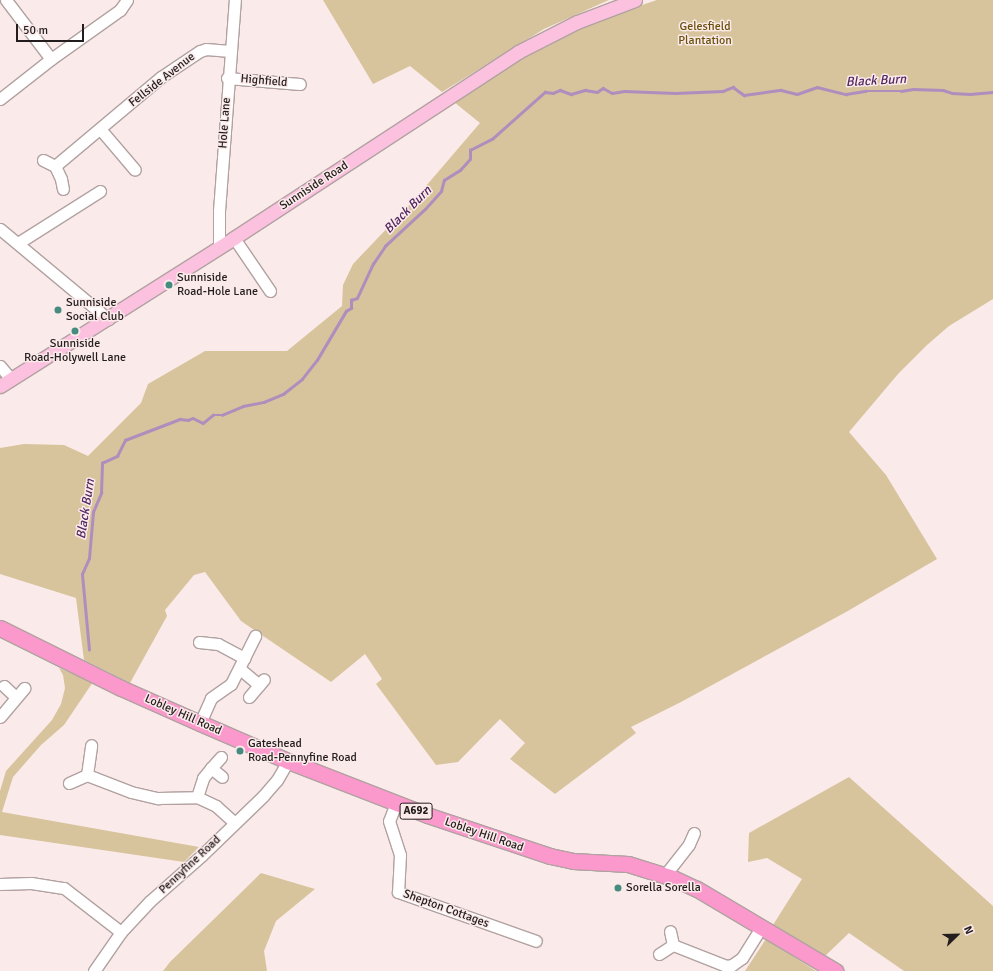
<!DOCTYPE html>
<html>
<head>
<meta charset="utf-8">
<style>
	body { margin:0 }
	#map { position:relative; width:993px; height:971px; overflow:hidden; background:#fbeaea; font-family:Signika,sans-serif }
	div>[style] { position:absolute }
	.green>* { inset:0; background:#d7c49c }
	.stream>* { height:2.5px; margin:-1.25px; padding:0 1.25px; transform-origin:1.25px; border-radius:1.25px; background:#af8ebe }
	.roads { filter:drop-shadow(1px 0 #b1a2a1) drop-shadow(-1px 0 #b1a2a1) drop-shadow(0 1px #b1a2a1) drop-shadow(0 -1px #b1a2a1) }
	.minor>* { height:11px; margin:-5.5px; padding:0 5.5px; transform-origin:5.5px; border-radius:5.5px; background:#fff }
	.major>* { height:13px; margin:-6.5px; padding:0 6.5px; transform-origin:6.5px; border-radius:6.5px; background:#fdc1e0 }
	.highway>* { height:15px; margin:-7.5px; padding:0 7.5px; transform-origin:7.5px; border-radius:7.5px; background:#fb98cc }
	.dots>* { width:11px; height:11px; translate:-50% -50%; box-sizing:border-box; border:2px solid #fbeaea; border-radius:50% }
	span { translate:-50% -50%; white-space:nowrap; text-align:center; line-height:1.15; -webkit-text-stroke:3px #fbeaea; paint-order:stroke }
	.shield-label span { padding:1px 3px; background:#fbeaea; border:1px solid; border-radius:3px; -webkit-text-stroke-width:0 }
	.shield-label { font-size:11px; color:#231d1d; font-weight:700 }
	.park-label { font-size:12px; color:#6a500a }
	.street-label { font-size:12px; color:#231d1d }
	.poi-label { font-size:12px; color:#231d1d }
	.left { translate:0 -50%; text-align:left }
	.water-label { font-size:13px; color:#512662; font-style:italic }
	.north { position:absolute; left:937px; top:915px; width:40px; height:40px; -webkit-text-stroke:3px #fbeaea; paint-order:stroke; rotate:67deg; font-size:11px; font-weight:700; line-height:16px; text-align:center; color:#231d1d }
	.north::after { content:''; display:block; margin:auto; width:14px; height:18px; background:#231d1d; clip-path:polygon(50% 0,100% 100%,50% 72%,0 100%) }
	.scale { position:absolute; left:16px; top:24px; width:68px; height:18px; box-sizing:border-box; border:2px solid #231d1d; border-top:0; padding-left:5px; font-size:12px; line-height:14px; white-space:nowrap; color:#231d1d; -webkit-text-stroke:3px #fbeaea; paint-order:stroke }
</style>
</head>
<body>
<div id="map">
	<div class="green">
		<div style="clip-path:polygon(323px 0,609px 0,544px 29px,442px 92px,410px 66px,373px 84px)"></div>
		<div style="clip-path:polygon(657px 0,993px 0,993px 299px,949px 326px,927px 345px,898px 374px,849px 432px,886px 475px,937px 559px,846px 612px,681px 702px,631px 727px,636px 733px,555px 794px,510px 759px,525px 743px,500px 719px,458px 762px,436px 765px,376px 684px,382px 679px,365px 654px,331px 682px,241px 621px,205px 572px,194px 575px,165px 610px,167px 616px,130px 683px,84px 660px,76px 598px,0 574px,0 448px,24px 444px,64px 445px,88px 456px,141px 403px,148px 384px,205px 351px,287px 351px,342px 306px,343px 285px,353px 264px,414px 200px,480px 123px,454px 102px,544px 45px,603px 18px)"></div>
		<div style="clip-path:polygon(59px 668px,93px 682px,64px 725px,41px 745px,13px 777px,2px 812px,199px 847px,184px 862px,0 835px,0 791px,6px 771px,52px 720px,61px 704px,65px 688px,63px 675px)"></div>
		<div style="clip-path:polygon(849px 777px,993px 906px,993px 971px,904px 971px,849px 933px,825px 956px,773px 925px,802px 879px,767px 858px,748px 862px,749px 833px)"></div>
		<div style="clip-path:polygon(261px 873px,315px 889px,276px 921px,264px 951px,267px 971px,163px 971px,170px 962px)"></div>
		<div style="clip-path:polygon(766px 939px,816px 971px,745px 971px)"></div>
	</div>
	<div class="stream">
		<div style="left:89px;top:650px;width:76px;rotate:-95.3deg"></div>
		<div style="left:82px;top:574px;width:17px;rotate:-66deg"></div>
		<div style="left:89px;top:558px;width:46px;rotate:-85deg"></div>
		<div style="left:93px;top:512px;width:21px;rotate:-67deg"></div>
		<div style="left:101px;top:493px;width:30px;rotate:-88deg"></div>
		<div style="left:102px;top:463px;width:17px;rotate:-25deg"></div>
		<div style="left:117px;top:456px;width:18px;rotate:-63deg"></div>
		<div style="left:125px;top:440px;width:59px;rotate:-20.9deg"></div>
		<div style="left:180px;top:419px;width:8px;rotate:7deg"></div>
		<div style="left:188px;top:420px;width:5px;rotate:-22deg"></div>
		<div style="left:193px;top:418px;width:11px;rotate:27deg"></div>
		<div style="left:203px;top:423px;width:13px;rotate:-39deg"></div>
		<div style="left:213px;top:415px;width:9px"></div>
		<div style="left:222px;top:415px;width:23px;rotate:-23deg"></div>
		<div style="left:243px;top:406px;width:21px;rotate:-11deg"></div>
		<div style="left:264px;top:402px;width:21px;rotate:-23deg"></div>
		<div style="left:283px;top:394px;width:24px;rotate:-38deg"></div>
		<div style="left:302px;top:379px;width:24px;rotate:-52deg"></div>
		<div style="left:317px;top:360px;width:57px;rotate:-59.4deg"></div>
		<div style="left:346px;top:311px;width:6px;rotate:-31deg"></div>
		<div style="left:351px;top:308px;width:8px;rotate:-90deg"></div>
		<div style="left:351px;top:300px;width:6px;rotate:-18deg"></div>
		<div style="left:357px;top:298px;width:38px;rotate:-65deg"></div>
		<div style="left:373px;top:264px;width:22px;rotate:-56deg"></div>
		<div style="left:385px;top:246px;width:54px;rotate:-42.8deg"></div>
		<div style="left:425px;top:209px;width:24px;rotate:-48deg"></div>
		<div style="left:441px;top:191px;width:11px;rotate:-75deg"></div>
		<div style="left:444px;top:180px;width:19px;rotate:-32deg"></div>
		<div style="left:460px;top:170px;width:15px;rotate:-48deg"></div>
		<div style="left:470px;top:159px;width:9px;rotate:-90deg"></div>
		<div style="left:470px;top:150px;width:25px;rotate:-27deg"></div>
		<div style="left:492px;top:139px;width:71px;rotate:-41.6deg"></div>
		<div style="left:545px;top:92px;width:8px;rotate:7deg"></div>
		<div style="left:553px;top:93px;width:8px;rotate:-23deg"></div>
		<div style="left:560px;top:90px;width:12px;rotate:20deg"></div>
		<div style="left:571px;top:94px;width:15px;rotate:-16deg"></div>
		<div style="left:585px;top:90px;width:12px;rotate:9deg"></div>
		<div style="left:597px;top:92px;width:7px;rotate:-34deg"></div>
		<div style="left:603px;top:88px;width:10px;rotate:29deg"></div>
		<div style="left:612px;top:93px;width:12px;rotate:-9deg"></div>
		<div style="left:624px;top:91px;width:51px;rotate:2.2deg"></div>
		<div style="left:675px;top:93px;width:48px;rotate:-2.4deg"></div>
		<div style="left:723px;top:91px;width:11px;rotate:-22deg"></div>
		<div style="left:733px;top:87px;width:14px;rotate:36deg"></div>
		<div style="left:744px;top:95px;width:37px;rotate:-8deg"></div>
		<div style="left:781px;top:90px;width:16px;rotate:14deg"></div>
		<div style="left:797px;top:94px;width:21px;rotate:-19deg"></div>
		<div style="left:817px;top:87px;width:30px;rotate:14deg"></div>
		<div style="left:846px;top:94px;width:20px;rotate:-9deg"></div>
		<div style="left:866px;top:91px;width:35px"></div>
		<div style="left:901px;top:91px;width:12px;rotate:-9deg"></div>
		<div style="left:913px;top:89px;width:30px;rotate:2deg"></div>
		<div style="left:943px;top:90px;width:9px;rotate:18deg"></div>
		<div style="left:952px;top:93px;width:18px;rotate:3deg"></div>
		<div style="left:970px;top:94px;width:23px;rotate:-5deg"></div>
	</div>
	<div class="roads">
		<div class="minor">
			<div style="left:6px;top:0;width:74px;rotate:52.7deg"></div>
			<div style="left:227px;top:78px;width:73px;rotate:4.7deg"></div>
			<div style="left:0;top:99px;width:65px;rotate:-38.1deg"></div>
			<div style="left:51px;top:59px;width:85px;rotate:-35.4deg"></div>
			<div style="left:120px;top:10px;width:12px;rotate:-55deg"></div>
			<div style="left:101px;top:130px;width:52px;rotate:49.6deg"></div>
			<div style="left:43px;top:160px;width:13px;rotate:27deg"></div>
			<div style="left:55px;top:166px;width:14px;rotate:65deg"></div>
			<div style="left:61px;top:179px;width:10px;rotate:79deg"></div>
			<div style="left:55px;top:166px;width:138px;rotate:-40deg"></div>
			<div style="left:161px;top:77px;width:47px;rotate:-33.7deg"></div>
			<div style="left:200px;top:51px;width:6px;rotate:-18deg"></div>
			<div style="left:206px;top:49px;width:24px;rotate:5deg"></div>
			<div style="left:0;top:229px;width:141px;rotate:39.8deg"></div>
			<div style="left:234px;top:238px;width:64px;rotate:55.8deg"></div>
			<div style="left:18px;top:243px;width:97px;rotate:-32.4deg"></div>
			<div style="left:219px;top:247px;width:36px;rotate:-90deg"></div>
			<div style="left:219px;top:211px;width:212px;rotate:-85.7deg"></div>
			<div style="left:0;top:366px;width:17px;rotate:50deg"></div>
			<div style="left:199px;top:642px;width:19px;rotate:6deg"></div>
			<div style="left:218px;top:644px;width:30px;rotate:28deg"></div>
			<div style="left:240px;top:669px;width:25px;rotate:40deg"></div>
			<div style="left:4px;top:686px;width:16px;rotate:43deg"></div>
			<div style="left:249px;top:697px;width:23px;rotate:-50deg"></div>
			<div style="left:0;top:717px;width:38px;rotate:-50deg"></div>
			<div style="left:200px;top:723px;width:27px;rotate:-66deg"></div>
			<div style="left:211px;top:698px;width:24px;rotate:-35deg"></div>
			<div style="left:231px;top:684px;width:54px;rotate:-63.4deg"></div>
			<div style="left:221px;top:757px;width:15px;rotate:132deg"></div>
			<div style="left:211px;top:768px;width:14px;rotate:39deg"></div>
			<div style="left:87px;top:775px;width:47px;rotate:21.1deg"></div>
			<div style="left:131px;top:792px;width:28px;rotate:13deg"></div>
			<div style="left:158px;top:798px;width:39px;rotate:-1deg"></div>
			<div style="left:197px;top:797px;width:21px;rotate:25deg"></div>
			<div style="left:216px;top:806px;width:25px;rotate:42deg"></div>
			<div style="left:69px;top:783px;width:20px;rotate:-24deg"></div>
			<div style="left:87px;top:775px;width:30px;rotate:-82deg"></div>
			<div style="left:197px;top:797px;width:20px;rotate:-72deg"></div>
			<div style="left:203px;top:778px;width:13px;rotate:-51deg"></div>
			<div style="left:396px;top:803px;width:19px;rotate:111deg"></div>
			<div style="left:389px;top:821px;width:36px;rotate:72deg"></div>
			<div style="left:400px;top:855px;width:37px;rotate:93deg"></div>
			<div style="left:398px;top:892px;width:146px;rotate:19.5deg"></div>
			<div style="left:665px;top:875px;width:39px;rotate:-52deg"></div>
			<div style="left:689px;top:844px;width:12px;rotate:-66deg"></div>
			<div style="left:0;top:884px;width:31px;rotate:-2deg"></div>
			<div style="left:31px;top:883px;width:33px;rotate:9deg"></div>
			<div style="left:64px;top:888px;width:72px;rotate:37.7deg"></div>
			<div style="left:673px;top:945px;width:57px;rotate:21.6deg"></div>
			<div style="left:726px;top:966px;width:6px;rotate:-9deg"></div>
			<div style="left:732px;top:965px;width:12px;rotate:-35deg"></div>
			<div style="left:742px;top:958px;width:36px;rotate:-58deg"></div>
			<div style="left:659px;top:954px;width:17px;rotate:-33deg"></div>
			<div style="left:673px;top:945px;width:14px;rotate:-102deg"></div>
			<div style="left:94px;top:971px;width:47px;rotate:-55.3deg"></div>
			<div style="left:121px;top:932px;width:42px;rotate:-46.9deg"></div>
			<div style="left:150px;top:901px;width:69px;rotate:-41.5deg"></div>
			<div style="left:202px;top:855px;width:85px;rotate:-44deg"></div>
			<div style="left:263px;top:796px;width:21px;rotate:-49deg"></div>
			<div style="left:277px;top:780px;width:22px;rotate:-60deg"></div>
		</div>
		<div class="major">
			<div style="left:0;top:386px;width:277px;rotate:-32.3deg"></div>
			<div style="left:234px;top:238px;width:339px;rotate:-33.2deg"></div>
			<div style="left:518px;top:52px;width:66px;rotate:-27deg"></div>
			<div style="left:577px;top:22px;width:62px;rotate:-20.8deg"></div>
		</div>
		<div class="highway">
			<div style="left:0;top:628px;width:135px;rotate:26.4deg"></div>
			<div style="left:121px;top:688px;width:86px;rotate:23.9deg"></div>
			<div style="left:200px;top:723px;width:96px;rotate:23.4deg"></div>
			<div style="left:288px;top:761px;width:149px;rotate:21.2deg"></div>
			<div style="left:427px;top:815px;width:130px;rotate:18.4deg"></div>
			<div style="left:550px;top:856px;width:24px;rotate:12deg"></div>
			<div style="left:573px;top:861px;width:55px;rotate:3.1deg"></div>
			<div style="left:628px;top:864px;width:47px;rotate:17.3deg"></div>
			<div style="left:673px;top:878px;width:26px;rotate:25deg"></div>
			<div style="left:697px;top:889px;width:161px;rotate:30.7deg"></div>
		</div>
	</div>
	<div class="dots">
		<div style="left:169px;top:285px;background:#468b80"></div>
		<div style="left:58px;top:310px;background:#468b80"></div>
		<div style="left:75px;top:331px;background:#468b80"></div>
		<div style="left:240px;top:751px;background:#468b80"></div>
		<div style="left:618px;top:888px;background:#468b80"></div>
	</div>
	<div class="shield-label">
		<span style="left:416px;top:811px">A692</span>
	</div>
	<div class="park-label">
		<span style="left:705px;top:34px">Gelesfield<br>Plantation</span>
	</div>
	<div class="street-label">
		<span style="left:162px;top:80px;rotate:-38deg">Fellside Avenue</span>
		<span style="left:264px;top:81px;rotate:5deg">Highfield</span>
		<span style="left:225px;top:123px;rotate:-86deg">Hole Lane</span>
		<span style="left:314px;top:186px;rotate:-33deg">Sunniside Road</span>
		<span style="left:183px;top:715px;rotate:24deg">Lobley Hill Road</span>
		<span style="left:484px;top:835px;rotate:19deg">Lobley Hill Road</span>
		<span style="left:190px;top:865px;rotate:-43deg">Pennyfine Road</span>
		<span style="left:446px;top:909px;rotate:20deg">Shepton Cottages</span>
	</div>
	<div class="poi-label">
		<span class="left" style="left:177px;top:285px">Sunniside<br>Road-Hole Lane</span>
		<span class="left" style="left:66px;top:310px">Sunniside<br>Social Club</span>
		<span style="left:75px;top:351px">Sunniside<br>Road-Holywell Lane</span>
		<span class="left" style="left:248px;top:751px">Gateshead<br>Road-Pennyfine Road</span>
		<span class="left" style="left:626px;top:888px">Sorella Sorella</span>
	</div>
	<div class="water-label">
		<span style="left:876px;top:81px;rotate:-3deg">Black Burn</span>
		<span style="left:408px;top:210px;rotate:-45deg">Black Burn</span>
		<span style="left:86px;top:509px;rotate:-81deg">Black Burn</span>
	</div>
	<div class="north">N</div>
	<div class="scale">50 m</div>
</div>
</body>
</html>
